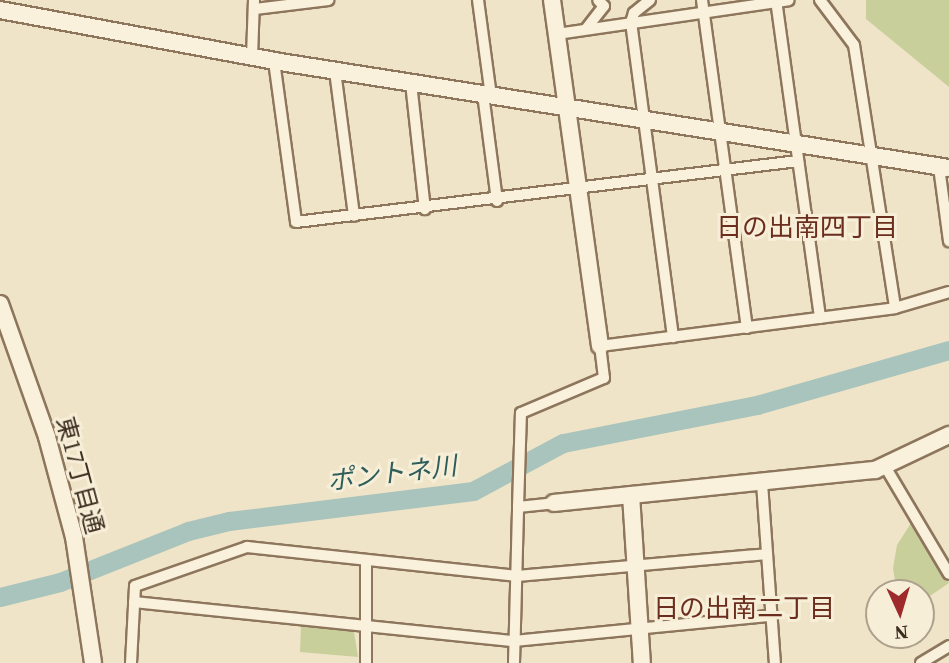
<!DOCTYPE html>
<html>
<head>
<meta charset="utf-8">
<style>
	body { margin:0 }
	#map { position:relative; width:949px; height:663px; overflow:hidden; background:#f0e4c8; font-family:"Source Serif 4","Noto Sans JP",serif }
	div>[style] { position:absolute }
	.green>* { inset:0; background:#c9cf9b }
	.river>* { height:19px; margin:-9.5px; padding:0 9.5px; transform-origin:9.5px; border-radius:9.5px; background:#a9c4bc }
	.roads { filter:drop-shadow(2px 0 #8d765c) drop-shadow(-2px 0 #8d765c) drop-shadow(0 2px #8d765c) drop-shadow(0 -2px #8d765c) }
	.street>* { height:10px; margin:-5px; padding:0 5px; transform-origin:5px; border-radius:5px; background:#faf1dc }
	.secondary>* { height:16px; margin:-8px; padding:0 8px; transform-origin:8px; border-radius:8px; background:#faf1dc }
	span { translate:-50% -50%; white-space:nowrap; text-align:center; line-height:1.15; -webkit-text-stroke:6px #f7eed8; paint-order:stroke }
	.street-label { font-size:24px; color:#3d2e20 }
	.neighbourhood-label { font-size:26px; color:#6b2e1e }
	.water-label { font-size:26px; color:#2f5d5a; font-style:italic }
	.north { position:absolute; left:865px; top:579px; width:70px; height:70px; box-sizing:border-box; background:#f7eed8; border:2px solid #ada18e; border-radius:50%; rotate:176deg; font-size:19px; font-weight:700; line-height:28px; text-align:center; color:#3d2e20 }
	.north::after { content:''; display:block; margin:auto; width:24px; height:32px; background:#9e2a2b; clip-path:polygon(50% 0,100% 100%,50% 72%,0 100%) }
</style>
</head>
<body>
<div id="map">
	<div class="green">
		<div style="clip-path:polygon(866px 0,949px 0,949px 87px,866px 19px)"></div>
		<div style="clip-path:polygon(913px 520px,949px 583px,921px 602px,921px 593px,897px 593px,893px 568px,897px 545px)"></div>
		<div style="clip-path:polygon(301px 626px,354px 632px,358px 657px,300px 652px)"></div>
	</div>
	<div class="river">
		<div style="left:0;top:597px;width:62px;rotate:-14deg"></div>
		<div style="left:60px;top:582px;width:138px;rotate:-21.7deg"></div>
		<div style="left:188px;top:531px;width:42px;rotate:-13.7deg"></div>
		<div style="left:229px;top:521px;width:246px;rotate:-7deg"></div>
		<div style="left:473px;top:491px;width:102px;rotate:-28.1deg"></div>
		<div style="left:563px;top:443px;width:198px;rotate:-11.1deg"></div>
		<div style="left:757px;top:405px;width:200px;rotate:-16deg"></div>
	</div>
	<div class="roads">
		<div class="street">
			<div style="left:478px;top:0;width:97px;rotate:82.3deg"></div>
			<div style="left:650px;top:0;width:21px;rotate:141deg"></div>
			<div style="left:634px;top:13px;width:9px;rotate:108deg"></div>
			<div style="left:631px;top:22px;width:318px;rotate:82.4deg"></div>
			<div style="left:702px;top:0;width:331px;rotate:82.2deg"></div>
			<div style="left:776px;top:0;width:321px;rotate:82.1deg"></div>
			<div style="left:820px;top:0;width:56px;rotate:52.9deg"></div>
			<div style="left:854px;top:45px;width:266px;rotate:81.1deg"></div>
			<div style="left:255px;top:9px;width:74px;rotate:-7deg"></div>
			<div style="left:586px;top:29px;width:29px;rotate:-52deg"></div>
			<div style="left:604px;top:6px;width:8px;rotate:-135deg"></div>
			<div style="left:557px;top:34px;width:234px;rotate:-8.3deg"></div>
			<div style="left:252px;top:57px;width:57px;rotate:-88deg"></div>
			<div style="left:274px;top:61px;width:162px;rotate:82.2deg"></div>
			<div style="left:296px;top:222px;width:506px;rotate:-6.93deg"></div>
			<div style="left:335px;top:71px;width:146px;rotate:82.5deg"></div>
			<div style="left:411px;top:83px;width:127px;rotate:83.7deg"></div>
			<div style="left:483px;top:94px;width:108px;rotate:82.5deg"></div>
			<div style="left:939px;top:167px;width:75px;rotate:82.3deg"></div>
			<div style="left:886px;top:468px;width:123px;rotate:59.3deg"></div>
			<div style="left:762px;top:483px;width:180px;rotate:85.9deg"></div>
			<div style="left:518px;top:507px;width:94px;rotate:-88.2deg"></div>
			<div style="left:521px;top:413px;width:90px;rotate:-22.9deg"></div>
			<div style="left:604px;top:378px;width:32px;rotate:-97deg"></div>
			<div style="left:600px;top:346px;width:297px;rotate:-7.3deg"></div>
			<div style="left:895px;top:308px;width:56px;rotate:-16.5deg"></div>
			<div style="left:134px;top:602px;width:382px;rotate:5.9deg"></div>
			<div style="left:514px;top:641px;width:258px;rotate:-5.6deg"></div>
			<div style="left:131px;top:663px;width:77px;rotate:-87deg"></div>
			<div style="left:135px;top:586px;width:119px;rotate:-19.2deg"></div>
			<div style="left:247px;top:547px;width:272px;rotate:6.1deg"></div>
			<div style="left:517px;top:576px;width:251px;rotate:-5deg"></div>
			<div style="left:366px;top:663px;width:103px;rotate:-90deg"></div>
			<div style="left:514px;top:663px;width:156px;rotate:-88.5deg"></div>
			<div style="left:518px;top:507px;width:36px;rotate:-6deg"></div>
			<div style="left:921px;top:663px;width:33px;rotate:-31deg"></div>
		</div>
		<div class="secondary">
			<div style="left:552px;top:0;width:349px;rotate:82.1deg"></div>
			<div style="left:0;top:10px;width:279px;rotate:10.5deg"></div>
			<div style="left:274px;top:61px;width:683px;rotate:9.01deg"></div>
			<div style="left:0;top:304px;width:141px;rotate:70.5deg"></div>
			<div style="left:47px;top:437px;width:104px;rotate:74.9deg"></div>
			<div style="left:74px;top:537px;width:127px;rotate:81.4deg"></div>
			<div style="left:631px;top:495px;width:168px;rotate:86.3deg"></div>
			<div style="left:554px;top:503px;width:323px;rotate:-5.9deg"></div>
			<div style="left:875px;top:470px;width:82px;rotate:-25.3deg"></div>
		</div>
	</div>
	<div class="street-label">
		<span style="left:80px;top:475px;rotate:75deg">東17丁目通</span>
	</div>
	<div class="neighbourhood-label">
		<span style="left:807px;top:228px">日の出南四丁目</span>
		<span style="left:744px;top:609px">日の出南二丁目</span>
	</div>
	<div class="water-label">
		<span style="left:392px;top:474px;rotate:-7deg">ポントネ川</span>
	</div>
	<div class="north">N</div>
</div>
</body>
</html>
